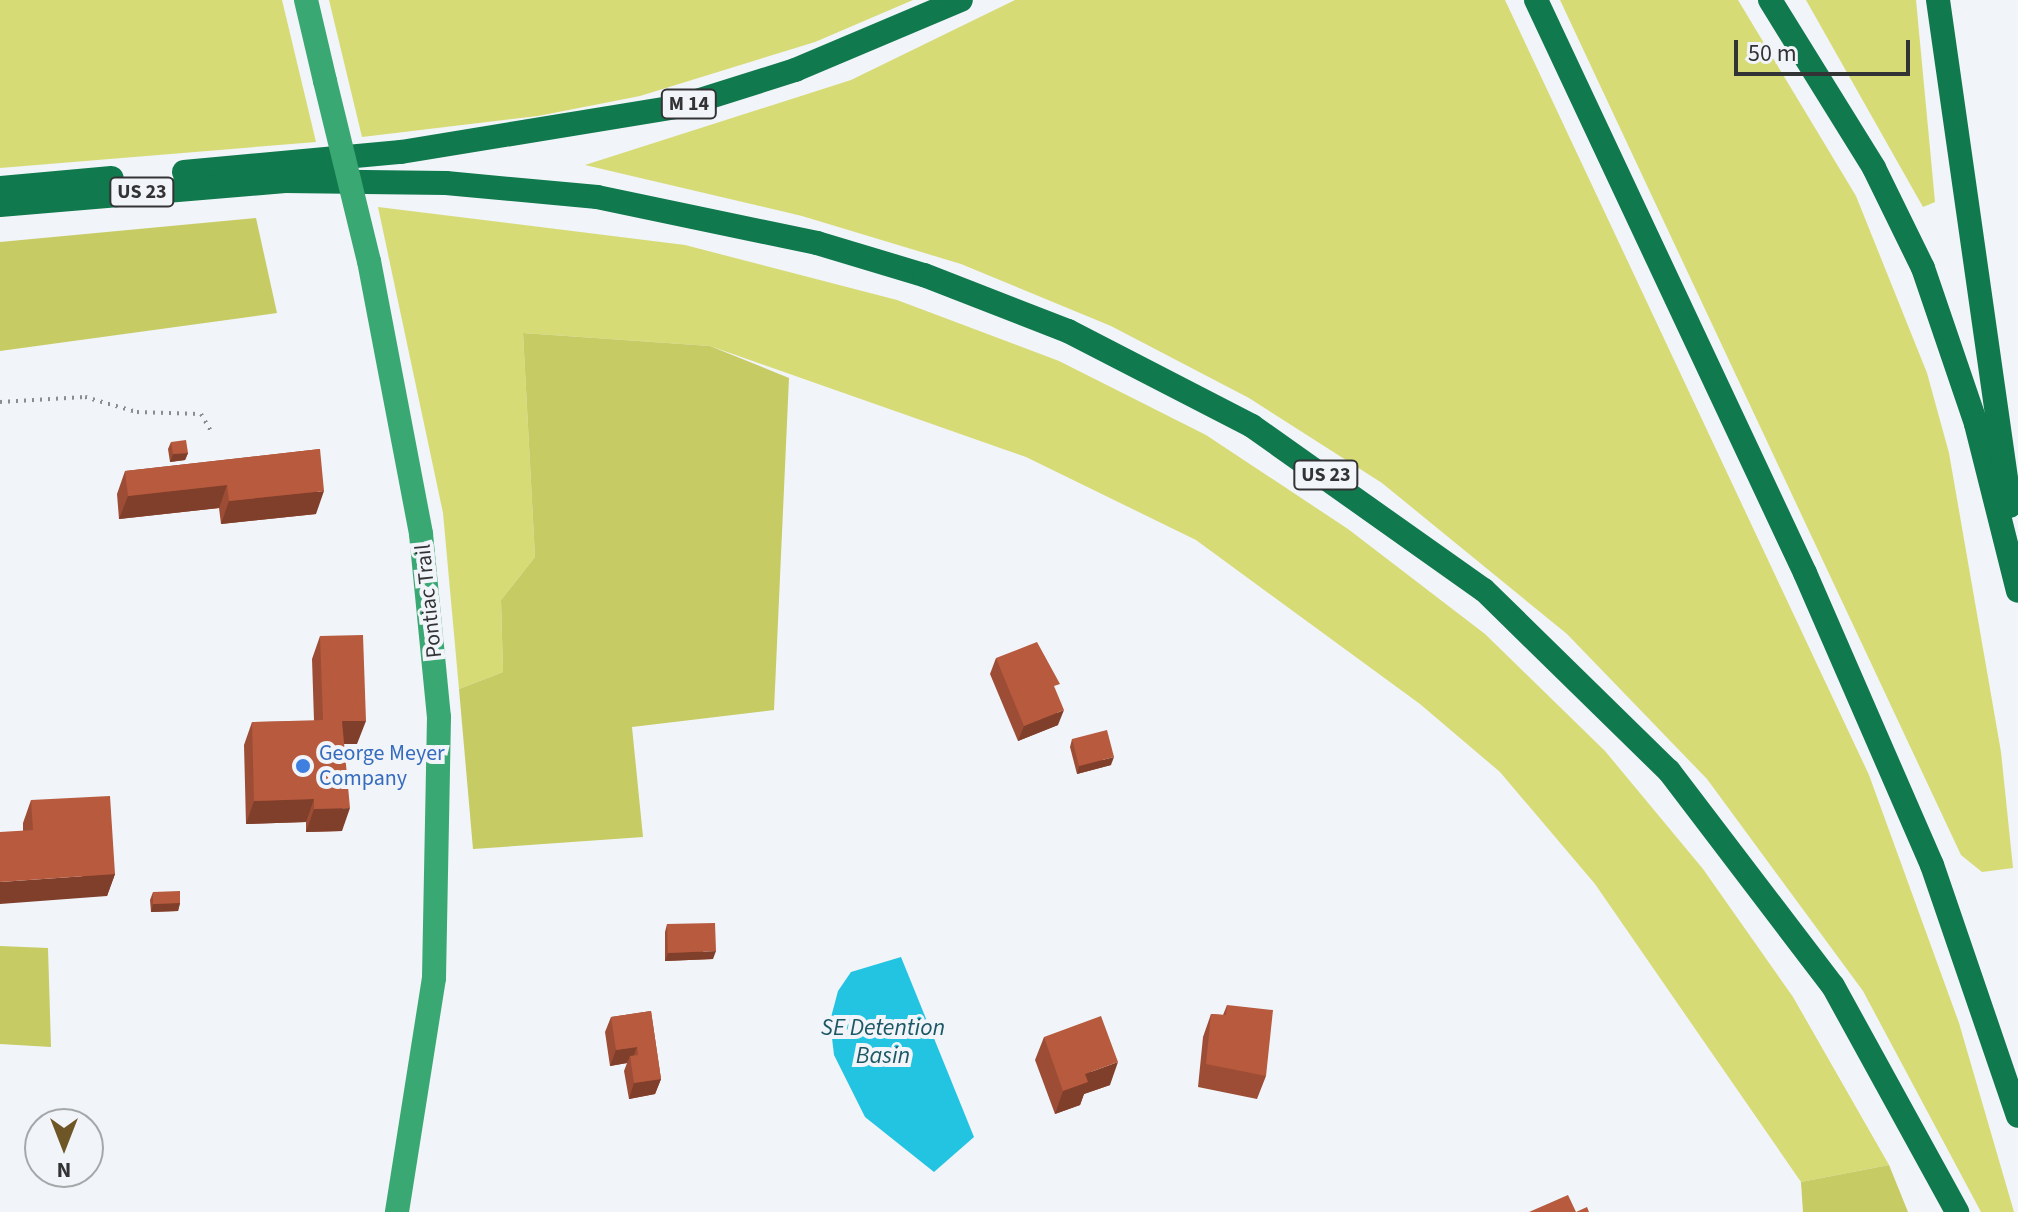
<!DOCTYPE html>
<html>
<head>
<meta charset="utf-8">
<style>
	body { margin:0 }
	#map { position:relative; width:2018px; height:1212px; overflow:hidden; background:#f1f4f8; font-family:"Source Sans 3",sans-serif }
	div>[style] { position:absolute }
	.green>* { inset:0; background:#d6db75 }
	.forest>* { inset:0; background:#c6cb64 }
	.water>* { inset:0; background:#23c3e2 }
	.path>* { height:4px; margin-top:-2px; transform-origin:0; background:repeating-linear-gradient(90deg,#8a8c8f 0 2px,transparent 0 8px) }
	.secondary>* { height:24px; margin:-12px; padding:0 12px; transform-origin:12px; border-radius:12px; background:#3aa873 }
	.highway>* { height:24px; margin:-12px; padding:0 12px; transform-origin:12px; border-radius:12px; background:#10794d }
	.secondary-bridge>* { height:24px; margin:-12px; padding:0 12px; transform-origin:12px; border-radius:12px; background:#3aa873 }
	.wall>* { inset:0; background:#9d4d35 }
	.shaded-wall>* { inset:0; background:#803f2b }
	.building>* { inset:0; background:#b75a3e }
	.dots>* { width:22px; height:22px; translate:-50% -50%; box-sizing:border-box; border:4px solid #f1f4f8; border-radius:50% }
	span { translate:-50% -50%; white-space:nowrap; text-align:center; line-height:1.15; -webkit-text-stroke:8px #f1f4f8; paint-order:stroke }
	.shield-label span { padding:2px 6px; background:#f1f4f8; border:2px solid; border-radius:6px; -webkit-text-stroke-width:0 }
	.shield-label { font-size:20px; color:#323335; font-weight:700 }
	.street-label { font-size:22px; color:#323335 }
	.shop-label { font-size:22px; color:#366cbe }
	.left { translate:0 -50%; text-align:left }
	.water-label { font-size:24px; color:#1b5764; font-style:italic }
	.north { position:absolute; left:24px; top:1108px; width:80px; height:80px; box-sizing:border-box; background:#f1f4f8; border:2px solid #a5a7aa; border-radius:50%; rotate:180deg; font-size:22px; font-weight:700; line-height:32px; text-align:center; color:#323335 }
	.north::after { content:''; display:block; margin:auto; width:28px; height:36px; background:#6f5627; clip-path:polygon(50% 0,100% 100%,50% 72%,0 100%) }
	.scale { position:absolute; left:1734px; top:40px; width:176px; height:36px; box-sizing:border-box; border:4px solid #323335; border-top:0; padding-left:10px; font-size:24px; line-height:28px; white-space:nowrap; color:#323335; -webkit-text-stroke:6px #f1f4f8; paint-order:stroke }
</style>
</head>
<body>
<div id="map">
	<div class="green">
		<div style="clip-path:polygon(0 0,282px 0,316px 142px,0 168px)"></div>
		<div style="clip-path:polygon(329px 0,913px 0,815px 42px,640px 96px,538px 116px,362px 137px)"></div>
		<div style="clip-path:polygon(1015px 0,1505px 0,1869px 775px,1959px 1023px,2014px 1212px,1981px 1212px,1863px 991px,1707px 779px,1567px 634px,1382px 483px,1249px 398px,1111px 326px,961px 264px,802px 216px,585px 165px,851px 80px)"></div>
		<div style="clip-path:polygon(1560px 0,1738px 0,1856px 196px,1927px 373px,1949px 453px,2001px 752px,2013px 868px,1982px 872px,1961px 855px)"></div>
		<div style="clip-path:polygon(1806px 0,1916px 0,1935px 202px,1923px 207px)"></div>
		<div style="clip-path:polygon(378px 207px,685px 245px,897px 300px,1059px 361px,1206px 435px,1348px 529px,1485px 634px,1605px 751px,1703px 869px,1793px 997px,1889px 1165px,1801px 1182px,1595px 884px,1500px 772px,1420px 704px,1196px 540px,1026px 457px,710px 346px,523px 333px,535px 557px,501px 600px,503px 672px,459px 689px,443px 513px)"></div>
	</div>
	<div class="forest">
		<div style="clip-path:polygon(256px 218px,277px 313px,0 351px,0 242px)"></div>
		<div style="clip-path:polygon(523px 333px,710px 346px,789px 378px,774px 710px,632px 727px,643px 837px,473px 849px,459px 689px,503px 672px,501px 600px,535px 557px)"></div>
		<div style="clip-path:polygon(0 946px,48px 948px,51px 1047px,0 1044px)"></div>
		<div style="clip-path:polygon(1889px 1165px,1908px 1212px,1803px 1212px,1801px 1182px)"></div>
	</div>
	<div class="water">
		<div style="clip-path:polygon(901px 957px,974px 1137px,934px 1172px,865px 1117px,834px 1055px,830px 1021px,838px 991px,851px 972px)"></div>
	</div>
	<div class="path">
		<div style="left:0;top:402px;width:85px;rotate:-3.4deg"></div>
		<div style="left:85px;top:397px;width:54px;rotate:16.1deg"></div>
		<div style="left:137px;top:412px;width:64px;rotate:1.8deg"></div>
		<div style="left:201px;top:414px;width:22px;rotate:60deg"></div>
	</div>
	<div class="secondary">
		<div style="left:306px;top:0;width:83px;rotate:76.8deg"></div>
		<div style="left:369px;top:261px;width:278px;rotate:79.2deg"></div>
		<div style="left:421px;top:534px;width:184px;rotate:84.4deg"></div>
		<div style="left:439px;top:717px;width:261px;rotate:91.1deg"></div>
		<div style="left:434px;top:978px;width:237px;rotate:99deg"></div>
	</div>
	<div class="highway">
		<div style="left:1536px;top:0;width:633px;rotate:64.85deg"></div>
		<div style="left:1805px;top:573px;width:318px;rotate:66.5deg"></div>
		<div style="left:1932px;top:865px;width:265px;rotate:71.1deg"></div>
		<div style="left:1770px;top:0;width:198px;rotate:58.2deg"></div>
		<div style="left:1874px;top:168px;width:111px;rotate:63.9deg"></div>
		<div style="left:1923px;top:268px;width:165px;rotate:71.2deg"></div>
		<div style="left:1976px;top:424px;width:172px;rotate:75.9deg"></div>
		<div style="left:1938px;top:0;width:511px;rotate:81.9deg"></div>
		<div style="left:184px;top:172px;width:218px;rotate:-5.3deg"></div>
		<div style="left:401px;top:152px;width:284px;rotate:-9.3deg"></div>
		<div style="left:681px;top:106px;width:120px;rotate:-17.5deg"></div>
		<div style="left:795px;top:70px;width:180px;rotate:-22.9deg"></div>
		<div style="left:0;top:188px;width:112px;rotate:-5.1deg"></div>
		<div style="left:0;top:205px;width:286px;rotate:-4.8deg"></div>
		<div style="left:285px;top:181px;width:161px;rotate:0.7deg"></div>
		<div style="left:446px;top:183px;width:152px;rotate:5.3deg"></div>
		<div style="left:597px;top:197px;width:225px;rotate:11.8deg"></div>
		<div style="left:817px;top:243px;width:112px;rotate:16.7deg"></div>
		<div style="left:924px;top:275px;width:155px;rotate:21.3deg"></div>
		<div style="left:1068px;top:331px;width:207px;rotate:27.3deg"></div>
		<div style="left:1252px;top:426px;width:284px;rotate:35.3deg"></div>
		<div style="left:1484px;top:590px;width:259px;rotate:44.4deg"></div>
		<div style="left:1669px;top:771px;width:270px;rotate:52.7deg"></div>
		<div style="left:1833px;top:986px;width:258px;rotate:61.2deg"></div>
	</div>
	<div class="secondary-bridge">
		<div style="left:325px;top:81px;width:185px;rotate:76.3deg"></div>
	</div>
	<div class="wall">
		<div style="clip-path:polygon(171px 442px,188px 453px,185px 460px,170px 462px,168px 449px)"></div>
		<div style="clip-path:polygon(320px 449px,316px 514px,221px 524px,219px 508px,119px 519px,117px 494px,125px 471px)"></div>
		<div style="clip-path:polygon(320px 636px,357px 744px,344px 744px,342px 831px,306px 832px,306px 822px,246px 824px,244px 745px,252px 722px,314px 721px,312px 659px)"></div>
		<div style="clip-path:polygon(996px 658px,1056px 693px,1058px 725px,1018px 741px,990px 674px)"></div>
		<div style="clip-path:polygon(1072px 739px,1111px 765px,1077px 774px,1070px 747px)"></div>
		<div style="clip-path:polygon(31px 800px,115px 874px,107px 896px,23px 831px,23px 823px)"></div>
		<div style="clip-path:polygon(153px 892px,180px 903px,178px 911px,151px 912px,150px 900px)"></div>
		<div style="clip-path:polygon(667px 924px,713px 959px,665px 961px,665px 932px)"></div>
		<div style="clip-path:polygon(1227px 1005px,1266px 1076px,1257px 1099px,1198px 1087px,1203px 1037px,1211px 1014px,1223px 1015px)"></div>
		<div style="clip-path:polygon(651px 1011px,661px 1079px,655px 1094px,629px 1099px,624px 1071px,627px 1063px,610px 1066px,605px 1032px,611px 1017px)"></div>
		<div style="clip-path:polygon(1044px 1037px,1110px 1085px,1084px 1094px,1080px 1105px,1055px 1114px,1035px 1060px)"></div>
	</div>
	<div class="shaded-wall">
		<div style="clip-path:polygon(188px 453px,185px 460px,170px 462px,173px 454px)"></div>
		<div style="clip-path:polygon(227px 485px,219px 508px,119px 519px,128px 496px)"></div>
		<div style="clip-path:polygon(324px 491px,316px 514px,221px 524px,229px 501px)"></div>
		<div style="clip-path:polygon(1064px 710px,1058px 725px,1018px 741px,1024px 726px)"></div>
		<div style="clip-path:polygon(342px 721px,366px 721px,357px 744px,334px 744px)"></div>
		<div style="clip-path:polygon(1114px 757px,1111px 765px,1077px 774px,1079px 766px)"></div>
		<div style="clip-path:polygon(314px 799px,306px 822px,246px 824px,254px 801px)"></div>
		<div style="clip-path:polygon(350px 808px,342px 831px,306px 832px,314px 809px)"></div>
		<div style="clip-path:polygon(115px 874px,107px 896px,0 904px,0 882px)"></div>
		<div style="clip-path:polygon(180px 903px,178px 911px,151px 912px,153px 904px)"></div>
		<div style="clip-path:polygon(716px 951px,713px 959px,665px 961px,668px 953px)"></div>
		<div style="clip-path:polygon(637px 1047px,631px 1063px,630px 1056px,627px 1063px,610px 1066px,616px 1050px)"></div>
		<div style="clip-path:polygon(1118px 1062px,1110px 1085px,1084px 1094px,1080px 1105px,1055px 1114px,1063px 1091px,1085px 1074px)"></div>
		<div style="clip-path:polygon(661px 1079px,655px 1094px,629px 1099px,634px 1083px)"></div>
	</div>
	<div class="building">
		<div style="clip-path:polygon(186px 440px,188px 453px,173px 454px,171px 442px)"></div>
		<div style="clip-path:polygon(320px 449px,324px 491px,229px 501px,227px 485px,128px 496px,125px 471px)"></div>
		<div style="clip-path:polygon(363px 635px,366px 721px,342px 721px,350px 808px,314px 809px,314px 799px,254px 801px,252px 722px,323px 720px,320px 636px)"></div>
		<div style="clip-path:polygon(1037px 642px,1060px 684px,1054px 686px,1064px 710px,1024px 726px,996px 658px)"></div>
		<div style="clip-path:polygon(1107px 730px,1114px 757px,1079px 766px,1072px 739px)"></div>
		<div style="clip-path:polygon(110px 796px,115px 874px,0 882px,0 832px,33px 830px,31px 800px)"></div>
		<div style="clip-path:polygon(180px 891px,180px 903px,153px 904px,153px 892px)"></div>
		<div style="clip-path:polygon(715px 923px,716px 951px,668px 953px,667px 924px)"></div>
		<div style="clip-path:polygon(1227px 1005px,1273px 1010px,1266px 1076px,1206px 1064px,1211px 1014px,1226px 1015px)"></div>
		<div style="clip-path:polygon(651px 1011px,661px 1079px,634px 1083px,630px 1056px,638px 1055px,637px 1047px,616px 1050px,611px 1017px)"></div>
		<div style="clip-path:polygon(1101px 1016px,1118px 1062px,1085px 1074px,1088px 1082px,1063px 1091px,1044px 1037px)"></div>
		<div style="clip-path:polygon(1568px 1195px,1576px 1212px,1587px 1207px,1589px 1212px,1529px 1212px)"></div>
	</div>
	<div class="dots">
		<div style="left:303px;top:766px;background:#3f7fe0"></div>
	</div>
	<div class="shield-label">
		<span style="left:689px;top:104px">M 14</span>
		<span style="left:142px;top:192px">US 23</span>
		<span style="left:1326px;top:475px">US 23</span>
	</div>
	<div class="street-label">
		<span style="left:429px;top:601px;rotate:-96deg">Pontiac Trail</span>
	</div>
	<div class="shop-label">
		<span class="left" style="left:319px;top:766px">George Meyer<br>Company</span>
	</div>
	<div class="water-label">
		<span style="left:883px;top:1042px">SE Detention<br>Basin</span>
	</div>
	<div class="north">N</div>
	<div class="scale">50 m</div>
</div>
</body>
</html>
